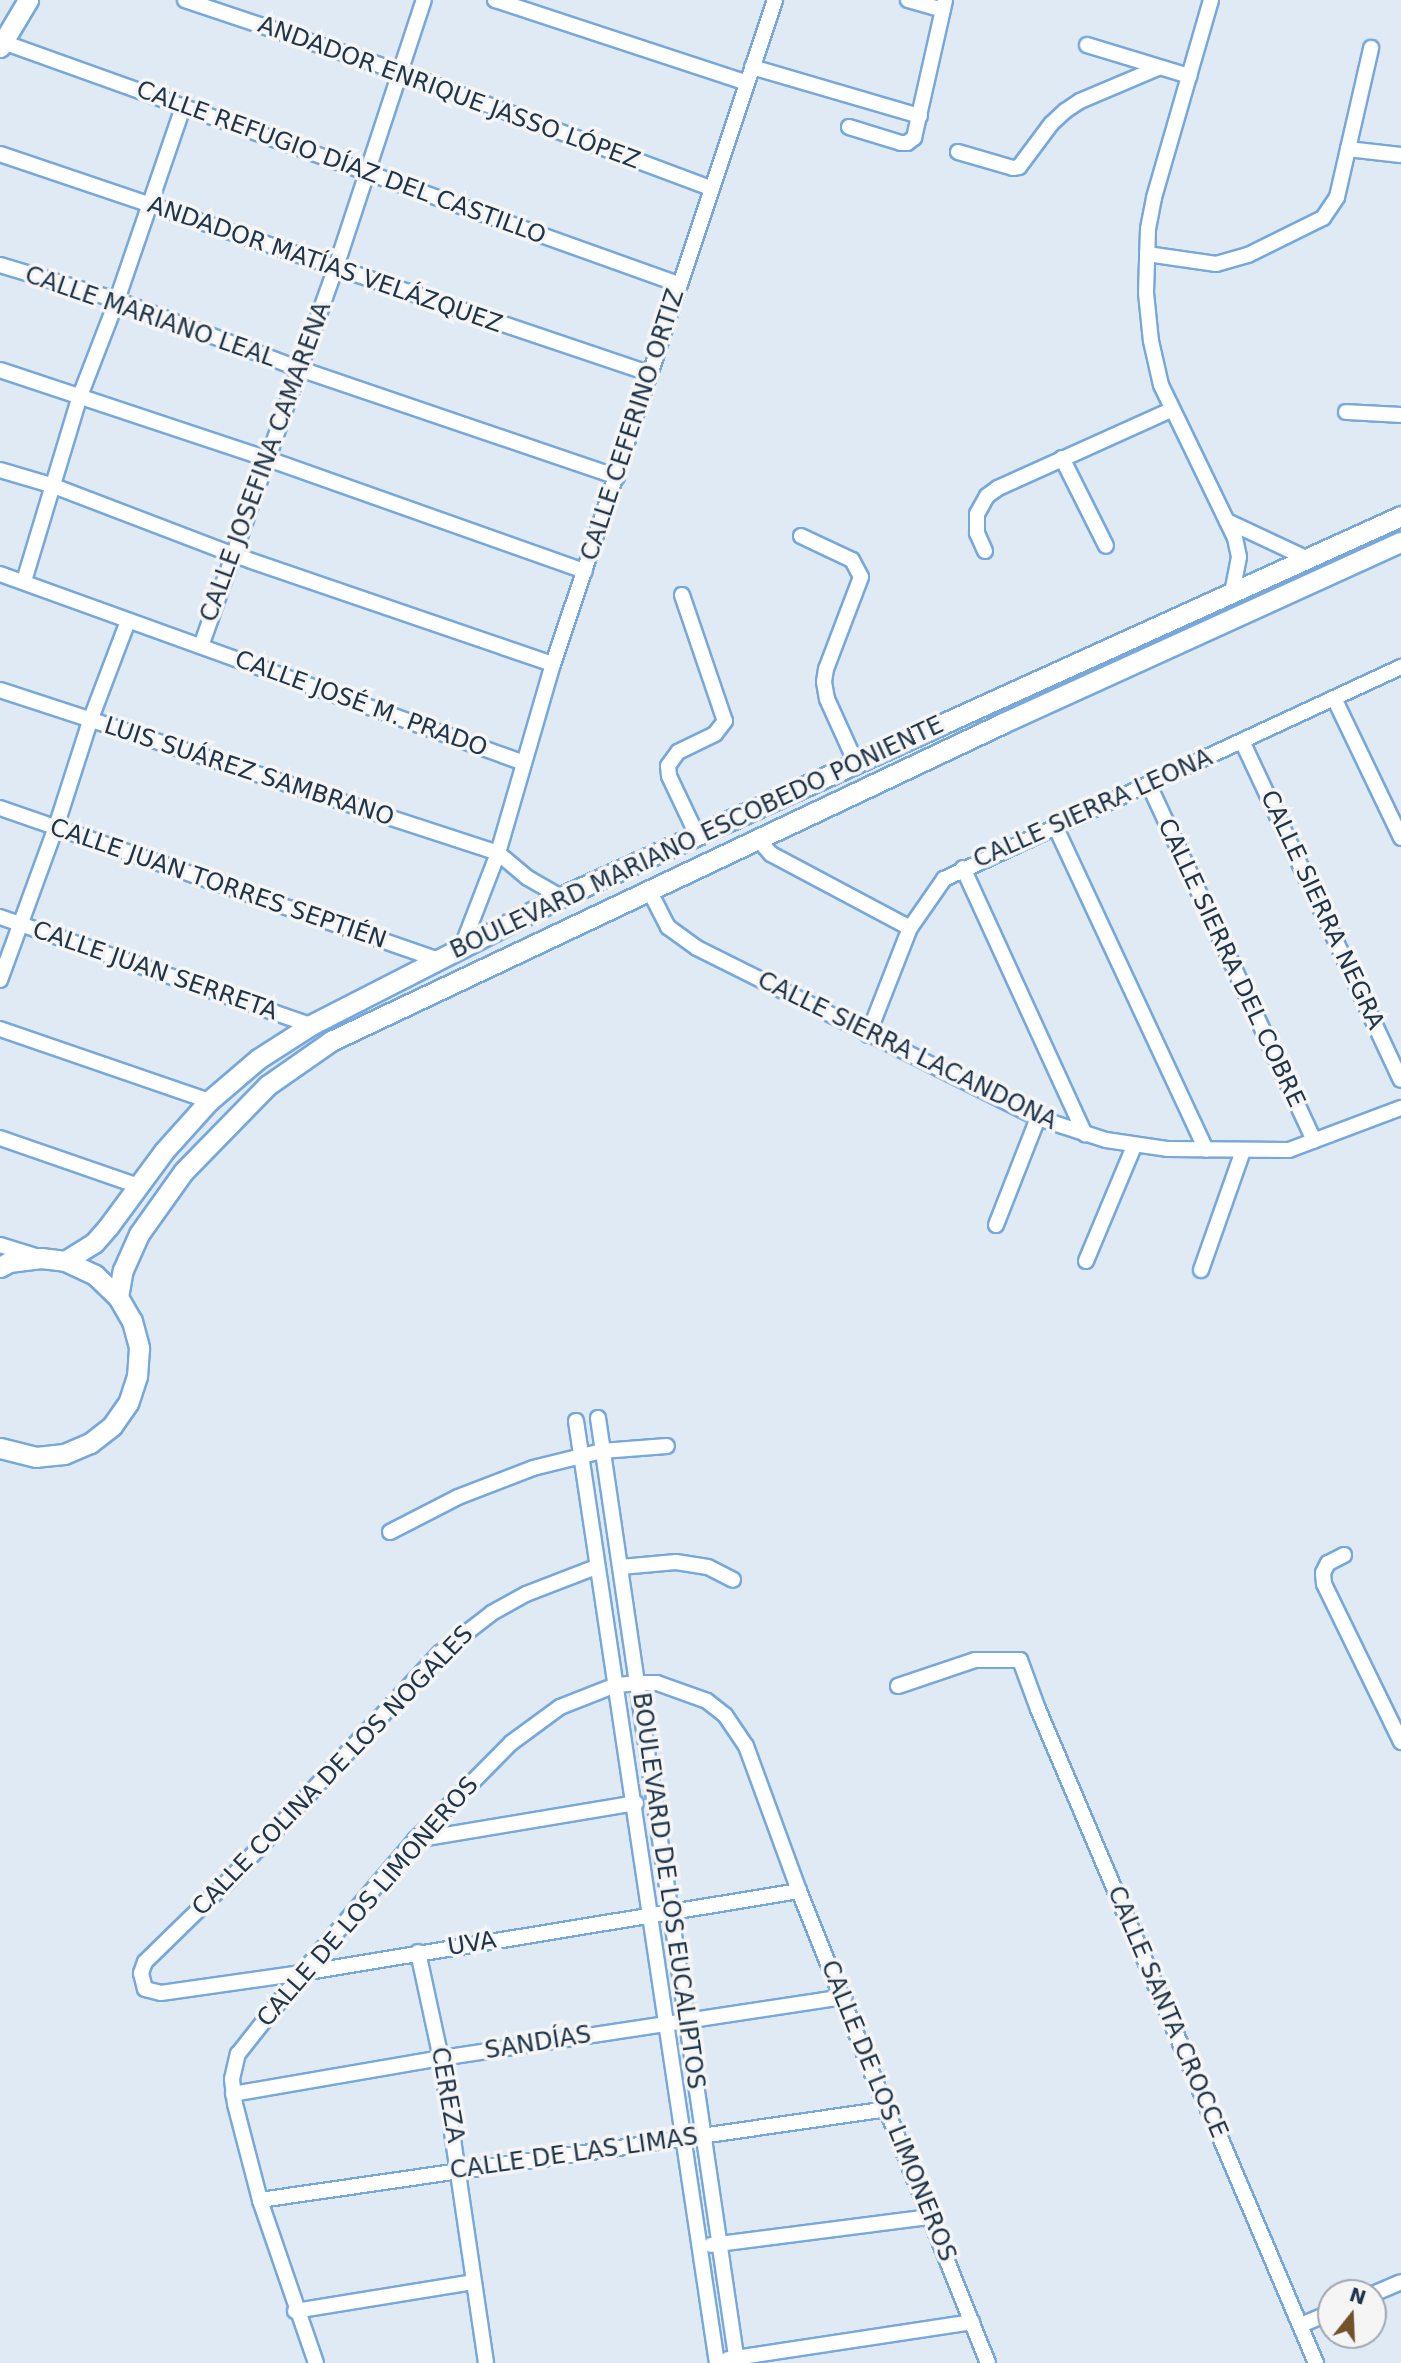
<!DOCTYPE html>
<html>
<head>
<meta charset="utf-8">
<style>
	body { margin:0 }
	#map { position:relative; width:1401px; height:2363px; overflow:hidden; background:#e0eaf5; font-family:"DejaVu Sans",sans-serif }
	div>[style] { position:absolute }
	.roads { filter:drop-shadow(2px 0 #77a8db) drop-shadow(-2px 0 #77a8db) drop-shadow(0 2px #77a8db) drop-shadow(0 -2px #77a8db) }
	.street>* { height:14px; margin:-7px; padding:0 7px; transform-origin:7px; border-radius:7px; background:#fff }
	.secondary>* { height:19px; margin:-9.5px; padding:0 9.5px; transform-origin:9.5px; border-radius:9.5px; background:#fff }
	span { translate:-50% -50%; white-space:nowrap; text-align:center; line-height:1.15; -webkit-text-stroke:7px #f5f5f5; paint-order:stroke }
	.street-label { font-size:24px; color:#20354a }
	.north { position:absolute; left:1317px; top:2279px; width:70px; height:70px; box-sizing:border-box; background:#f5f5f5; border:2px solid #a0a8b1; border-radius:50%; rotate:18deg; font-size:19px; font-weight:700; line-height:28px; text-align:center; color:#20354a }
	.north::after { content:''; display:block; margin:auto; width:24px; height:32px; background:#735229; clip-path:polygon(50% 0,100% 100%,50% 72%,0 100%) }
</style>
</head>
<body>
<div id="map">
	<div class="roads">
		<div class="street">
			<div style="left:185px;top:0;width:227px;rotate:18.5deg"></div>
			<div style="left:400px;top:72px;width:332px;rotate:20.5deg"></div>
			<div style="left:495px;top:0;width:265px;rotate:18.2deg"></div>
			<div style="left:908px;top:0;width:36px;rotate:16deg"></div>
			<div style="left:1211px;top:0;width:206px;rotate:106.1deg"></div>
			<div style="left:1154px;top:198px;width:32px;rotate:101deg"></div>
			<div style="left:1148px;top:229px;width:64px;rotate:91.8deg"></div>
			<div style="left:1146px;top:293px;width:48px;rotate:84.1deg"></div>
			<div style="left:1151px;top:341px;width:45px;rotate:77.2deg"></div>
			<div style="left:1161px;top:385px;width:170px;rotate:64.2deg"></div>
			<div style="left:1235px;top:538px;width:19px;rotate:78deg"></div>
			<div style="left:1239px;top:557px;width:37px;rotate:101deg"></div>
			<div style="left:0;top:41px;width:720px;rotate:19.72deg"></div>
			<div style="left:1087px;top:45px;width:107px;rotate:16.9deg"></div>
			<div style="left:752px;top:67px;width:175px;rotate:16.3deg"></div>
			<div style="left:849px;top:127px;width:54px;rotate:17.1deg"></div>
			<div style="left:901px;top:143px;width:6px"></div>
			<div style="left:907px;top:143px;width:9px;rotate:-36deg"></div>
			<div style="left:914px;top:138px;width:141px;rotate:-77.3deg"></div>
			<div style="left:1348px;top:149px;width:53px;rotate:6.5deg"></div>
			<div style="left:958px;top:152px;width:57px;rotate:16.2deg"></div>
			<div style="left:1013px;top:168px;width:6px;rotate:-9deg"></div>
			<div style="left:1019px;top:167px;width:54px;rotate:-53.3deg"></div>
			<div style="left:1051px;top:124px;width:19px;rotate:-43deg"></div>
			<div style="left:1065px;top:111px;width:18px;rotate:-34deg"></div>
			<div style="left:1080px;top:101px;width:85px;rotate:-22.9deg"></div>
			<div style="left:0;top:154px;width:687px;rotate:18.67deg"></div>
			<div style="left:1147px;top:254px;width:70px;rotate:8.2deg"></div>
			<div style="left:1216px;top:264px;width:33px;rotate:-16deg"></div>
			<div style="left:1248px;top:255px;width:84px;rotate:-26.3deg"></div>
			<div style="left:1323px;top:218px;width:25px;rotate:-56deg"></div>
			<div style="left:1337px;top:197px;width:153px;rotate:-77.1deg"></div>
			<div style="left:0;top:265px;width:122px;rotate:16.7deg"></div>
			<div style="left:117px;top:300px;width:196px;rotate:20.7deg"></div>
			<div style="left:300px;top:369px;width:335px;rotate:18.8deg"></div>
			<div style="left:0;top:370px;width:282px;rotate:18.4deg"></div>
			<div style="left:268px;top:459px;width:336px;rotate:19.5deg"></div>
			<div style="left:1346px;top:412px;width:55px;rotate:3.1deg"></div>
			<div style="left:1062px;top:458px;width:98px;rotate:63.4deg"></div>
			<div style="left:0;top:470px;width:53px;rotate:16.4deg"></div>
			<div style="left:51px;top:485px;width:196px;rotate:20.9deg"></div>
			<div style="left:234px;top:555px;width:337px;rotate:18.9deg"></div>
			<div style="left:1227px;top:521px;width:89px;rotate:25.1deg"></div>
			<div style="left:801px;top:536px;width:56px;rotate:25.2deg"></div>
			<div style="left:852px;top:560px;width:19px;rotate:62deg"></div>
			<div style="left:861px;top:577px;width:98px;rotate:110.8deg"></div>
			<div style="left:826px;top:669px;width:13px;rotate:99deg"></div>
			<div style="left:824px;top:682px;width:17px;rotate:80deg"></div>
			<div style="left:827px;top:699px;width:70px;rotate:65.6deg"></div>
			<div style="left:985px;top:551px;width:20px;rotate:-114deg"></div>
			<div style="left:977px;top:533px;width:19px;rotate:-90deg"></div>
			<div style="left:977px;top:514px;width:21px;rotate:-61deg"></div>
			<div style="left:987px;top:496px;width:14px;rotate:-36deg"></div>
			<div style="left:998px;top:488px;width:190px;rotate:-24.3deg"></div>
			<div style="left:0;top:574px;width:557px;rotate:19.83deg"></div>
			<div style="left:24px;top:581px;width:193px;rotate:-73.2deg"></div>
			<div style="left:80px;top:396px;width:103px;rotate:-68.9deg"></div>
			<div style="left:117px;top:300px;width:204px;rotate:-71.1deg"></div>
			<div style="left:682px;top:595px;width:133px;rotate:71.2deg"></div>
			<div style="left:725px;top:721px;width:16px;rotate:128deg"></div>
			<div style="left:715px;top:734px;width:41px;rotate:154.1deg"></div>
			<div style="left:678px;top:752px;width:17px;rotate:126deg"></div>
			<div style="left:668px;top:766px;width:10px;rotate:84deg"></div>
			<div style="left:669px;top:776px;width:68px;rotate:64.6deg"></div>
			<div style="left:201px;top:646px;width:399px;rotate:-70.4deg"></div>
			<div style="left:335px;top:270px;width:284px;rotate:-71.8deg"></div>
			<div style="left:0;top:690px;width:524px;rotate:18.12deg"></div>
			<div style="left:498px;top:853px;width:39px;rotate:40deg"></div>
			<div style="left:528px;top:878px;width:38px;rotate:30deg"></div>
			<div style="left:1334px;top:698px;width:155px;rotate:64.4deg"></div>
			<div style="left:1242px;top:741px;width:374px;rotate:64.9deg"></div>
			<div style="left:1149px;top:785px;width:392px;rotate:65.1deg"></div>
			<div style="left:0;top:808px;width:461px;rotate:19.1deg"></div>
			<div style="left:1056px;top:828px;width:355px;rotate:65deg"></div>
			<div style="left:757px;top:838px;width:21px;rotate:49deg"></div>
			<div style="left:771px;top:854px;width:157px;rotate:28deg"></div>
			<div style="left:963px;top:868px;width:293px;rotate:65.4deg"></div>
			<div style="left:649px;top:890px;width:42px;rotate:62.8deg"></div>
			<div style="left:668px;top:927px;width:36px;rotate:36deg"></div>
			<div style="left:697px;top:948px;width:381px;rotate:26.5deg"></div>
			<div style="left:1038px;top:1118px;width:71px;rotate:17.9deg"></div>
			<div style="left:1106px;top:1140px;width:63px;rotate:8.3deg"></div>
			<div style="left:1168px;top:1149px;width:121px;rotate:0.5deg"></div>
			<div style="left:1289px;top:1150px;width:120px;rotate:-20.6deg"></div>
			<div style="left:0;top:917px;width:329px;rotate:19.2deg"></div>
			<div style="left:461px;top:949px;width:103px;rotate:-68.9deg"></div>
			<div style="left:498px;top:853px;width:197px;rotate:-73.8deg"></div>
			<div style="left:553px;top:664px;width:700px;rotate:-71.51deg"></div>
			<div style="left:0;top:980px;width:163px;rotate:-69.9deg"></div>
			<div style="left:56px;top:827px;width:111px;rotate:-72.2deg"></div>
			<div style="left:90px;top:721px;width:107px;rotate:-69.2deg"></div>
			<div style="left:0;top:1029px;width:221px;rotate:19deg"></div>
			<div style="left:868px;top:1035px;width:115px;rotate:-68.6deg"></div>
			<div style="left:910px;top:928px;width:60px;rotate:-55.2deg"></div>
			<div style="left:944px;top:879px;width:504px;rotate:-24.89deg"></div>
			<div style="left:0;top:1138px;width:147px;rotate:19.1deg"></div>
			<div style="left:996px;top:1225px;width:115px;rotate:-68.6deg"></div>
			<div style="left:0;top:1245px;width:38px;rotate:17deg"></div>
			<div style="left:1086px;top:1261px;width:125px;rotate:-67.3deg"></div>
			<div style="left:1201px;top:1270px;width:126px;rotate:-70.6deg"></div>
			<div style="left:598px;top:1418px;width:955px;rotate:81.63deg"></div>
			<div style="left:576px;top:1421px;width:952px;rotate:81.49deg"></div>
			<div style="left:390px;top:1532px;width:76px;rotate:-27.2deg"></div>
			<div style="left:458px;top:1497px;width:80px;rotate:-21.1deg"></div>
			<div style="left:533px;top:1468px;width:71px;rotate:-13.8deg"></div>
			<div style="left:602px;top:1451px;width:65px;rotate:-4.4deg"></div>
			<div style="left:1344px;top:1555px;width:18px;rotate:153deg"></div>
			<div style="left:1328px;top:1563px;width:11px;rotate:117deg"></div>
			<div style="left:1323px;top:1573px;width:11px;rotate:85deg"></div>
			<div style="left:1324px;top:1584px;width:176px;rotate:64deg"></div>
			<div style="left:596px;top:1567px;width:75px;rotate:158.9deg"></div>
			<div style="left:526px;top:1594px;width:39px;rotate:151deg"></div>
			<div style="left:492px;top:1613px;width:66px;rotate:142.4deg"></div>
			<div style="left:440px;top:1653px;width:311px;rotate:132.9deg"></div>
			<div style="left:228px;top:1881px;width:116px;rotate:135.7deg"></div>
			<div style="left:145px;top:1962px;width:12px;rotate:110deg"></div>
			<div style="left:141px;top:1973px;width:16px;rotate:76deg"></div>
			<div style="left:145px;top:1989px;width:16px;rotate:14deg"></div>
			<div style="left:161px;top:1993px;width:142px;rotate:-8.1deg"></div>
			<div style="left:302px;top:1973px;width:504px;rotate:-9.37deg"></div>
			<div style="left:621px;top:1567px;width:55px;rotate:-5.2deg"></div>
			<div style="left:676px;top:1562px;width:32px;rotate:9deg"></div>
			<div style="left:708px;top:1567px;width:28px;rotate:27deg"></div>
			<div style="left:898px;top:1686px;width:81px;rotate:-18.7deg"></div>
			<div style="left:975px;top:1660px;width:45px"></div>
			<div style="left:1020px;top:1660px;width:52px;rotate:69.8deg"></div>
			<div style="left:1038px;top:1709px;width:711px;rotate:66.97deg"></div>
			<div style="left:415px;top:1840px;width:224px;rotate:-9.5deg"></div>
			<div style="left:418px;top:1952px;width:108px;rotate:77.8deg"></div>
			<div style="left:441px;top:2058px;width:308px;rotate:81.6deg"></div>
			<div style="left:233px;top:2094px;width:211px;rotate:-9.8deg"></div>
			<div style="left:441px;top:2058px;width:408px;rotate:-8.6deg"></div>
			<div style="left:260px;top:2200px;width:635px;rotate:-8.25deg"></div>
			<div style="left:711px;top:2245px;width:220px;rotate:-7.3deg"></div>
			<div style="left:1373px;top:2294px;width:30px;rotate:-23deg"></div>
			<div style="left:295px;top:2311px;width:181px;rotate:-9.2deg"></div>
			<div style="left:1301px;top:2325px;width:33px;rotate:-23deg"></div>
			<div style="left:728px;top:2359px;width:247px;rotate:-8.6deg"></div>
			<div style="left:316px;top:2363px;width:172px;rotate:-109deg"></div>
			<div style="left:260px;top:2200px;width:99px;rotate:-104.6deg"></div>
			<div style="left:235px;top:2104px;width:25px;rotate:-97deg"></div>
			<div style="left:232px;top:2079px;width:26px;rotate:-77deg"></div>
			<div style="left:238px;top:2054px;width:103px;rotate:-51.7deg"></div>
			<div style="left:302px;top:1973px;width:175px;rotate:-49.6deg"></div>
			<div style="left:415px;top:1840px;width:136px;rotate:-45.3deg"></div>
			<div style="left:511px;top:1743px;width:61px;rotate:-36.3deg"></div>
			<div style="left:560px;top:1707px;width:60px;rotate:-21.4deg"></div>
			<div style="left:616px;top:1685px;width:21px;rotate:-5deg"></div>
			<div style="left:637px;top:1683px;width:20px"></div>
			<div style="left:657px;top:1683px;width:53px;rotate:19.8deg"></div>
			<div style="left:707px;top:1701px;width:23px;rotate:38deg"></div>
			<div style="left:725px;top:1715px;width:37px;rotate:56deg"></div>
			<div style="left:746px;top:1746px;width:154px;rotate:69.9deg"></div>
			<div style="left:799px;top:1891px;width:508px;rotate:68.18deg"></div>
		</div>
		<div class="secondary">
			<div style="left:0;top:47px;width:55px;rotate:-59.2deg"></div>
			<div style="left:65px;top:1261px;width:34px;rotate:-32deg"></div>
			<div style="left:94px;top:1243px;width:21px;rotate:-49deg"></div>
			<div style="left:108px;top:1227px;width:94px;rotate:-53.6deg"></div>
			<div style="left:164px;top:1151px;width:67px;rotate:-48deg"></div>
			<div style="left:209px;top:1101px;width:65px;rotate:-40.6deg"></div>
			<div style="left:258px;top:1059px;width:63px;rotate:-32.7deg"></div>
			<div style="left:311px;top:1025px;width:281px;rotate:-27.1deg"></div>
			<div style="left:561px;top:897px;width:922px;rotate:-24.4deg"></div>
			<div style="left:0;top:1267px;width:10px;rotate:-29deg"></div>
			<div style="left:9px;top:1262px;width:32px;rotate:-7deg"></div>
			<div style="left:41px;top:1258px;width:24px;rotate:7deg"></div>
			<div style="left:65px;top:1261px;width:33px;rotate:25deg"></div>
			<div style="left:95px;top:1275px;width:32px;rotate:44deg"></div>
			<div style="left:118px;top:1297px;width:28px;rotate:60deg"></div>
			<div style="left:132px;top:1321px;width:28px;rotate:75deg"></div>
			<div style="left:139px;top:1348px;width:28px;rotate:94deg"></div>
			<div style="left:137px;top:1376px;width:28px;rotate:108deg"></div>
			<div style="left:128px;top:1403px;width:28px;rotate:125deg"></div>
			<div style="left:112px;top:1426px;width:28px;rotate:142deg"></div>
			<div style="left:90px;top:1443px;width:28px;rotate:157deg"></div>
			<div style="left:64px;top:1454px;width:28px;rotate:174deg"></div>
			<div style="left:36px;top:1457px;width:37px;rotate:-166deg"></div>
			<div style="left:118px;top:1297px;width:27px;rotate:-80deg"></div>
			<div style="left:123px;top:1270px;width:39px;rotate:-66deg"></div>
			<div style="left:139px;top:1234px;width:77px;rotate:-54.5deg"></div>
			<div style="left:184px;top:1171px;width:120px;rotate:-45.7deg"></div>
			<div style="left:268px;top:1085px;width:77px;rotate:-34.9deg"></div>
			<div style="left:331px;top:1041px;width:743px;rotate:-25.32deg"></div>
			<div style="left:1003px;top:723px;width:437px;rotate:-24.5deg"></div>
		</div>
	</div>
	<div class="street-label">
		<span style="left:449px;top:93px;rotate:20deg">ANDADOR ENRIQUE JASSO LÓPEZ</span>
		<span style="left:341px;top:163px;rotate:20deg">CALLE REFUGIO DÍAZ DEL CASTILLO</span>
		<span style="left:325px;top:265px;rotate:19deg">ANDADOR MATÍAS VELÁZQUEZ</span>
		<span style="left:150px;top:317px;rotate:19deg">CALLE MARIANO LEAL</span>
		<span style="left:633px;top:425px;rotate:-72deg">CALLE CEFERINO ORTIZ</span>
		<span style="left:266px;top:462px;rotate:-70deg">CALLE JOSEFINA CAMARENA</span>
		<span style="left:361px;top:704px;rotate:20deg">CALLE JOSÉ M. PRADO</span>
		<span style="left:249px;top:772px;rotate:18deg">LUIS SUÁREZ SAMBRANO</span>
		<span style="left:1093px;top:809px;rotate:-24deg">CALLE SIERRA LEONA</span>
		<span style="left:697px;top:838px;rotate:-25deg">BOULEVARD MARIANO ESCOBEDO PONIENTE</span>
		<span style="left:218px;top:884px;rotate:19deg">CALLE JUAN TORRES SEPTIÉN</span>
		<span style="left:1322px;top:910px;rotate:65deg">CALLE SIERRA NEGRA</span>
		<span style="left:1231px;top:963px;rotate:65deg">CALLE SIERRA DEL COBRE</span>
		<span style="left:155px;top:971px;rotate:19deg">CALLE JUAN SERRETA</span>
		<span style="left:907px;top:1051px;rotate:26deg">CALLE SIERRA LACANDONA</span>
		<span style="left:333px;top:1771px;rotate:-46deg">CALLE COLINA DE LOS NOGALES</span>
		<span style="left:668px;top:1891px;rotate:82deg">BOULEVARD DE LOS EUCALIPTOS</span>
		<span style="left:368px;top:1902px;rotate:-49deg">CALLE DE LOS LIMONEROS</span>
		<span style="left:472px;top:1944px;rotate:-9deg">UVA</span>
		<span style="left:1167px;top:2012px;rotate:67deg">CALLE SANTA CROCCE</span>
		<span style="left:538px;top:2043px;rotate:-9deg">SANDÍAS</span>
		<span style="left:447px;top:2095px;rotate:80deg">CEREZA</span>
		<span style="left:888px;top:2111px;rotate:68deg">CALLE DE LOS LIMONEROS</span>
		<span style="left:574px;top:2154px;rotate:-8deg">CALLE DE LAS LIMAS</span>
	</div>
	<div class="north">N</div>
</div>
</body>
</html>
